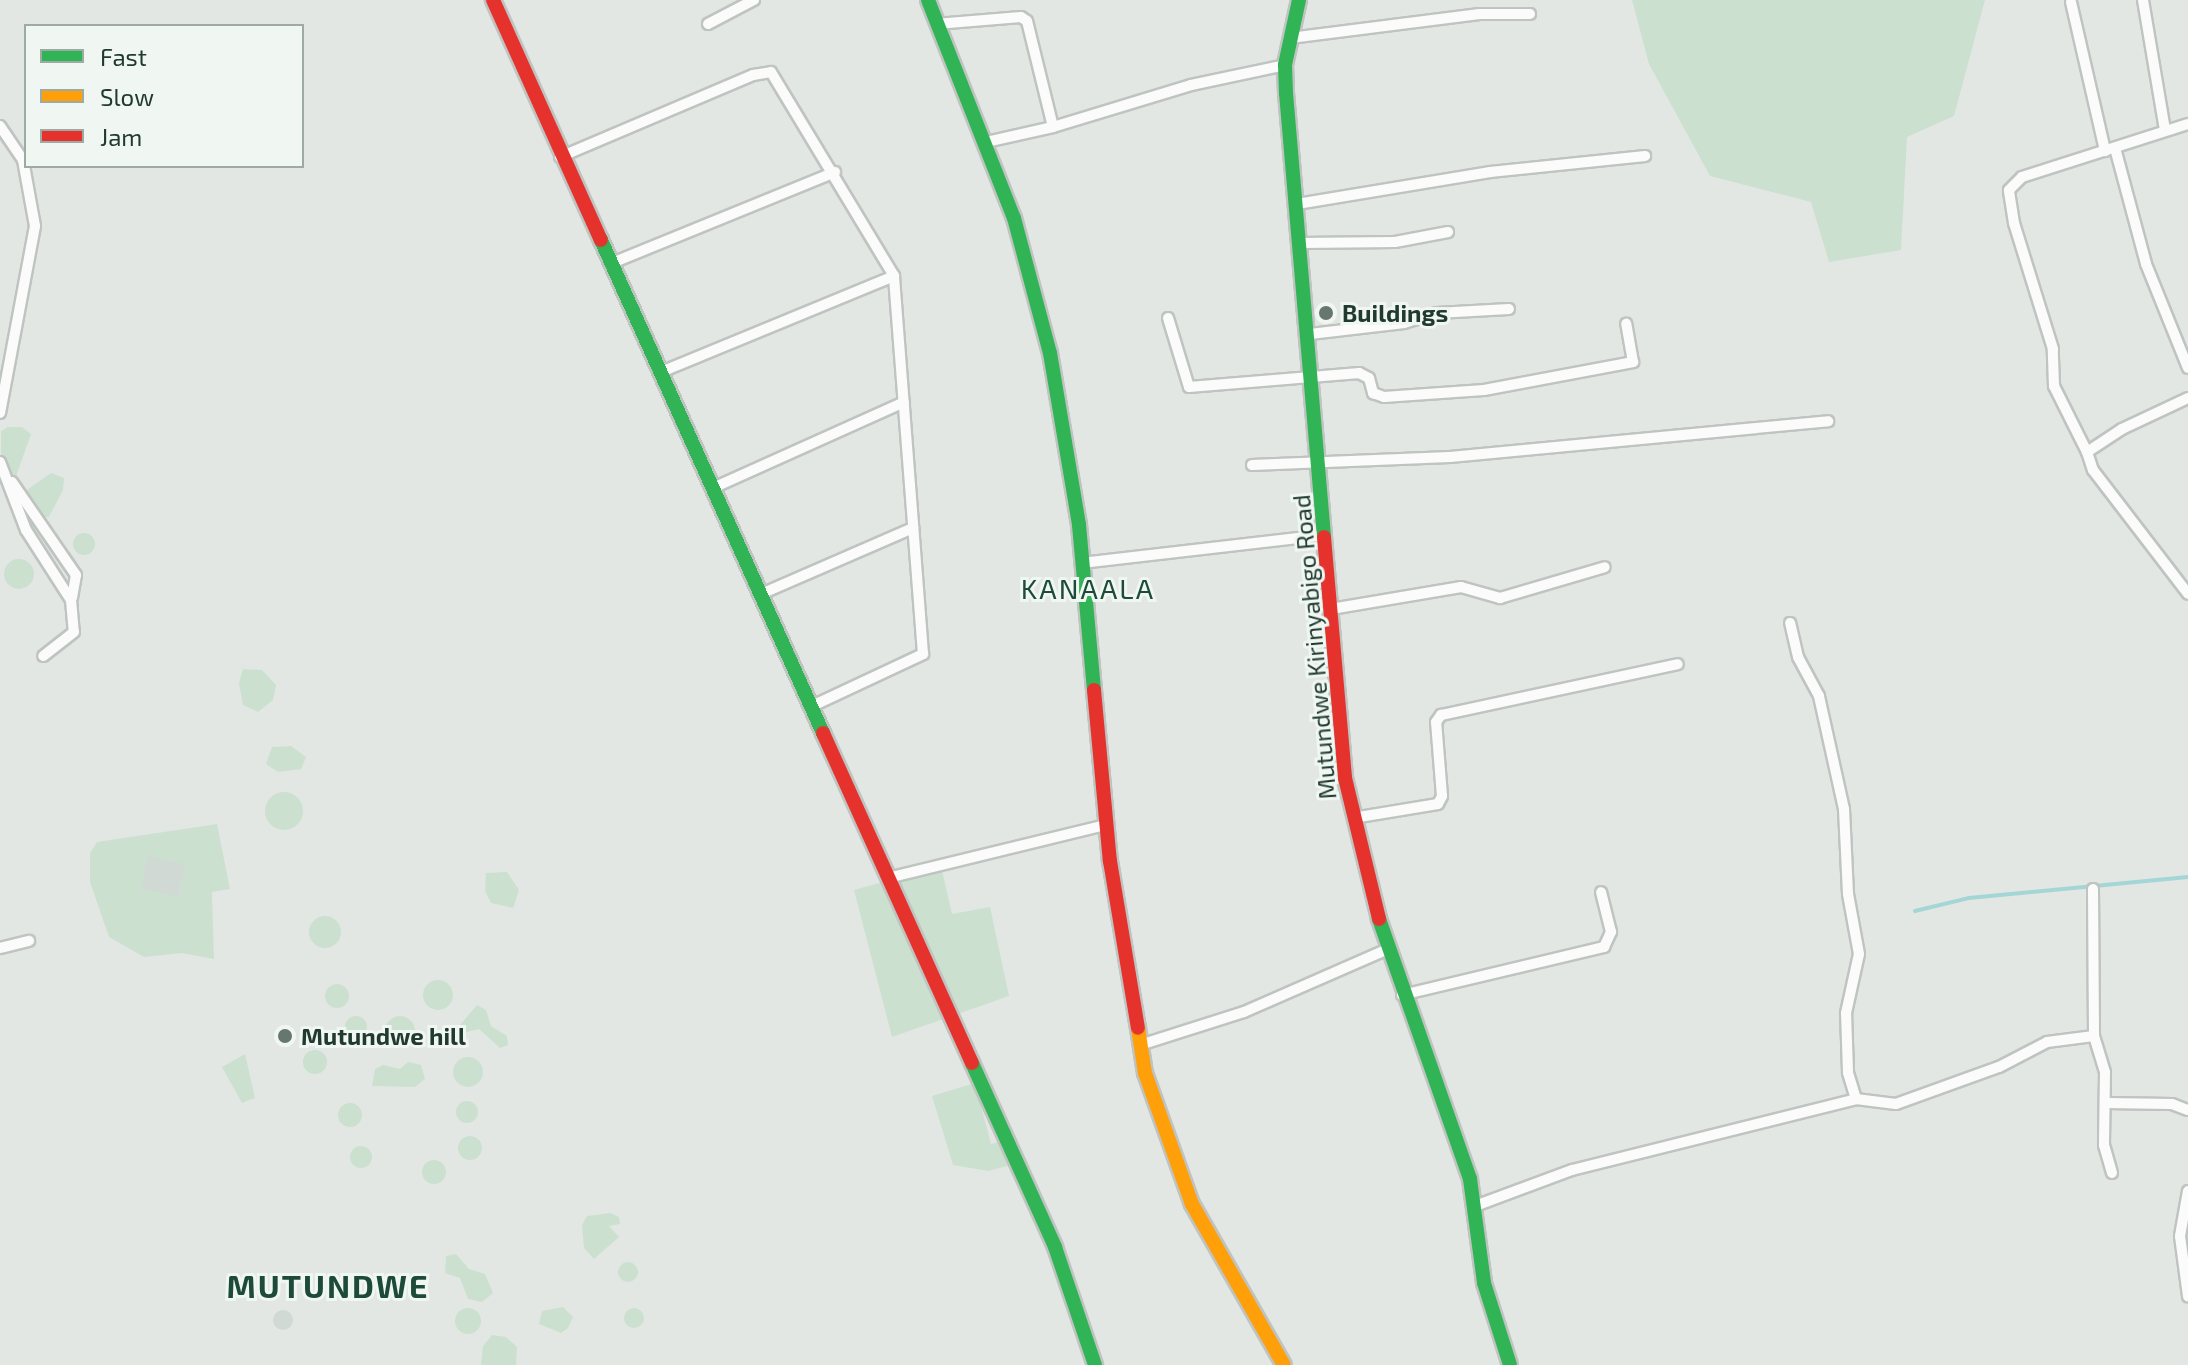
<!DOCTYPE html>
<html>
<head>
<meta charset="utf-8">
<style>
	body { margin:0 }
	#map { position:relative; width:2188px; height:1365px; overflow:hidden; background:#e2e7e4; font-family:"Exo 2",sans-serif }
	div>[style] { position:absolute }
	.built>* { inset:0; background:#d0d9d3 }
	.round { border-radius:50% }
	.green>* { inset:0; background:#cbe0cf }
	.stream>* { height:4px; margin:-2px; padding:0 2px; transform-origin:2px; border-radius:2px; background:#a4d6d5 }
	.roads { filter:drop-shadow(2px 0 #bfc4c1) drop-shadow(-2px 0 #bfc4c1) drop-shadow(0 2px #bfc4c1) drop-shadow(0 -2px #bfc4c1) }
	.street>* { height:10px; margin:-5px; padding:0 5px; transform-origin:5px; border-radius:5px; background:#fbfbfb }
	.fast>* { height:14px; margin:-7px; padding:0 7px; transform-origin:7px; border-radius:7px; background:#30b455 }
	.slow>* { height:14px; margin:-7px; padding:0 7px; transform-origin:7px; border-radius:7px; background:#ff9f0a }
	.jam>* { height:14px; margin:-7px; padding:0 7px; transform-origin:7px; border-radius:7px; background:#e5322d }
	.dots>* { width:22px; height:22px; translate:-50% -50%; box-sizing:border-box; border:4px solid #f0f7f2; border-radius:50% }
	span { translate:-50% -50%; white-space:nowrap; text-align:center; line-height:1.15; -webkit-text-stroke:6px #f0f7f2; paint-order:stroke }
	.poi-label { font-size:24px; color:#213a2f; font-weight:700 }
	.left { translate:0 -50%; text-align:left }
	.street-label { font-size:24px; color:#213a2f }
	.quarter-label { font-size:28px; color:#1e4b39; letter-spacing:2px }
	.district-label { font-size:32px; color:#1e4b39; font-weight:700; letter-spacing:2px }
	.legend { position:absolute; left:24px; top:24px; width:280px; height:144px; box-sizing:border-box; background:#f0f7f2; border:2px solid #9daba4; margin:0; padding:10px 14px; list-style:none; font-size:24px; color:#213a2f }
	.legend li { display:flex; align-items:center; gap:16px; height:40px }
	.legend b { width:40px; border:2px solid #9daba4 }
</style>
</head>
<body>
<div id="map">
	<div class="built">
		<div style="clip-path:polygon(148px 855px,186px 864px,178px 898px,140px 889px)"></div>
		<div class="round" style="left:273px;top:1310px;width:20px;height:20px"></div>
	</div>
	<div class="green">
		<div style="clip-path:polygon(1632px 0,1985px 0,1954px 116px,1907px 137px,1901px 250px,1829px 262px,1811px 202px,1710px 176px,1649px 64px)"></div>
		<div style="clip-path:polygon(8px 427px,22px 427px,31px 434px,14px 482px,1px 456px,1px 431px)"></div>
		<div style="clip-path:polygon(51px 473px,64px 478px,63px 490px,49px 517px,45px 517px,29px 502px,27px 490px)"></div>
		<div class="round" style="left:73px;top:533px;width:22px;height:22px"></div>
		<div class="round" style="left:4px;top:559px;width:30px;height:30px"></div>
		<div style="clip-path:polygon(243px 669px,262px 670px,276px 685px,273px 700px,258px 712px,243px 705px,239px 683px)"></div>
		<div style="clip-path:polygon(291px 746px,306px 757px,301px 769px,278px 772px,266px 764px,272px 747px)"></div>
		<div class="round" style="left:265px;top:792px;width:38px;height:38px"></div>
		<div style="clip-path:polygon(evenodd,217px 824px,230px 889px,212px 892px,214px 959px,182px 953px,144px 957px,109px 937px,90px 882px,90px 853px,97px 842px,217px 824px,148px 856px,186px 864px,178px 897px,141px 888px,148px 856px)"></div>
		<div style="clip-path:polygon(941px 866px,952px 914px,990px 907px,1009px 996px,892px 1037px,854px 890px)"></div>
		<div style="clip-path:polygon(507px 872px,519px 890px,513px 908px,491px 903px,485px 891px,486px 873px)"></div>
		<div class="round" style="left:309px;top:916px;width:32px;height:32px"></div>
		<div class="round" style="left:423px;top:980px;width:30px;height:30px"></div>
		<div class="round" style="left:325px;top:984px;width:24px;height:24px"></div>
		<div style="clip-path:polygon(477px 1005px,486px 1010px,491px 1026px,507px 1036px,508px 1045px,500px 1048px,479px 1029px,463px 1033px,460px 1025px)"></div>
		<div class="round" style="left:385px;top:1016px;width:30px;height:30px"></div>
		<div class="round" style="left:345px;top:1016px;width:22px;height:22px"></div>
		<div class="round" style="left:303px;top:1050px;width:24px;height:24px"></div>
		<div style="clip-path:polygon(245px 1054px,255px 1098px,242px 1103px,222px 1067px)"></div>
		<div class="round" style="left:453px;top:1057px;width:30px;height:30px"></div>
		<div style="clip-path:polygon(408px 1062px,421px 1065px,425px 1079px,415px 1087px,372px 1086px,375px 1069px,383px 1065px,400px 1069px)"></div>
		<div style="clip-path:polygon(975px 1083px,991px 1144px,1016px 1138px,1019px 1163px,988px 1171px,953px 1165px,932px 1096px)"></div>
		<div class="round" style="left:456px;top:1101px;width:22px;height:22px"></div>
		<div class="round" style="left:338px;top:1103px;width:24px;height:24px"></div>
		<div class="round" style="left:458px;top:1136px;width:24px;height:24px"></div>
		<div class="round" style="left:350px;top:1146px;width:22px;height:22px"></div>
		<div class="round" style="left:422px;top:1160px;width:24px;height:24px"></div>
		<div style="clip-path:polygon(610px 1213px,619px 1217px,620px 1224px,609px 1226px,619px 1237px,594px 1259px,584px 1248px,582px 1225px,587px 1216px)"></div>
		<div style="clip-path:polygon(456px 1254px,469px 1269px,485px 1274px,493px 1293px,482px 1302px,468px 1299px,460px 1278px,445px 1273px,446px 1256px)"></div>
		<div class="round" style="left:618px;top:1262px;width:20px;height:20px"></div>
		<div style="clip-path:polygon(563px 1307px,573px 1317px,568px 1328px,561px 1333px,539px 1324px,542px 1311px)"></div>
		<div class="round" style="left:624px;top:1308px;width:20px;height:20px"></div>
		<div class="round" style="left:455px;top:1308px;width:26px;height:26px"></div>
		<div style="clip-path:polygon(492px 1335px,506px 1337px,517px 1347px,516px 1365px,481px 1365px,483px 1346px)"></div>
	</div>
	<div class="stream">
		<div style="left:1915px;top:911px;width:56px;rotate:-13.5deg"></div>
		<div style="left:1969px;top:898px;width:220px;rotate:-5.5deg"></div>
	</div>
	<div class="roads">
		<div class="street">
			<div style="left:2143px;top:0;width:132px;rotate:80.4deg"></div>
			<div style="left:2071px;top:2px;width:153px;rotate:77.1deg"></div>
			<div style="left:708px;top:24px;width:52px;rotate:-27.6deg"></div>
			<div style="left:936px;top:24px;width:85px;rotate:-4.7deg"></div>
			<div style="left:1021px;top:17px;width:7px;rotate:34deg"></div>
			<div style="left:1027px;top:21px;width:109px;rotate:76.2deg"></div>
			<div style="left:1053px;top:127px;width:69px;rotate:167.4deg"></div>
			<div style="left:1290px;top:38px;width:191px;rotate:-7.2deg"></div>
			<div style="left:1479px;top:14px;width:51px"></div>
			<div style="left:0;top:126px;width:41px;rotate:55.9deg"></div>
			<div style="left:23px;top:160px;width:67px;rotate:79.7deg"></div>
			<div style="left:35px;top:226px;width:190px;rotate:100.6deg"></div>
			<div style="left:1053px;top:127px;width:144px;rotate:-16.9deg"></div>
			<div style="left:1191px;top:85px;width:96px;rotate:-12deg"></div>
			<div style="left:2115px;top:148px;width:120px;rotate:75deg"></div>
			<div style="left:2146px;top:264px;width:112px;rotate:68deg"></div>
			<div style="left:560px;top:157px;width:210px;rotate:-23deg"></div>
			<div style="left:753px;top:75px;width:18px;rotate:-9deg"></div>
			<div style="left:771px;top:72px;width:238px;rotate:58.9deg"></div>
			<div style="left:894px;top:276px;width:252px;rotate:157.6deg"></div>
			<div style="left:1297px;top:204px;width:196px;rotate:-9.4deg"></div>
			<div style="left:1490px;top:172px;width:156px;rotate:-5.9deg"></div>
			<div style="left:1301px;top:243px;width:94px;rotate:-0.6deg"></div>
			<div style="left:1395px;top:242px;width:54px;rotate:-10.7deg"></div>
			<div style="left:612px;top:263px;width:241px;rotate:-22.2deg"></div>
			<div style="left:1168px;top:318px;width:72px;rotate:73.1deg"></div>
			<div style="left:1189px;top:387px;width:171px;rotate:-4.7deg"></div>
			<div style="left:1359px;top:373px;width:11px;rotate:27deg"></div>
			<div style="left:1369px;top:378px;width:16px;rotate:75deg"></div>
			<div style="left:1373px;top:393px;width:12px;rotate:20deg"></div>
			<div style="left:1384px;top:397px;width:100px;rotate:-4deg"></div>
			<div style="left:1484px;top:390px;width:152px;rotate:-10.6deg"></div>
			<div style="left:1633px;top:362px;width:39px;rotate:-100deg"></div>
			<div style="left:1310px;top:334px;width:95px;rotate:-6.7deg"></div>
			<div style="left:1404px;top:323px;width:34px;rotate:-17deg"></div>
			<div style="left:1437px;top:313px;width:72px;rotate:-3.2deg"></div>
			<div style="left:2188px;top:398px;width:73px;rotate:154.8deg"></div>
			<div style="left:2122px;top:429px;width:42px;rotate:146.7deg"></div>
			<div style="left:2087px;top:452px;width:19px;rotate:72deg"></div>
			<div style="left:2093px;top:470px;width:156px;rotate:52.5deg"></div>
			<div style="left:2087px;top:452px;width:74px;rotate:-116.6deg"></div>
			<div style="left:2054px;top:386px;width:37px;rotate:-92deg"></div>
			<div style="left:2053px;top:349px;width:132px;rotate:-107.2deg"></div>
			<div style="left:2014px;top:223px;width:33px;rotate:-99deg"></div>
			<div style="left:2009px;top:190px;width:18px;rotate:-45deg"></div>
			<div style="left:2022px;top:177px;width:174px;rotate:-17.7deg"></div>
			<div style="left:0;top:462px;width:73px;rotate:69.1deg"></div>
			<div style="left:26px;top:530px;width:83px;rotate:57.3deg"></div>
			<div style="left:71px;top:600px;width:32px;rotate:85deg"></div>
			<div style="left:74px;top:632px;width:39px;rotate:142deg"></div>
			<div style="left:1252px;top:465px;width:198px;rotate:-2.3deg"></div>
			<div style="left:1450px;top:457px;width:380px;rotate:-5.4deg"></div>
			<div style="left:12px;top:482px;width:113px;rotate:55.5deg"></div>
			<div style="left:76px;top:575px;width:23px;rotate:100deg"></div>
			<div style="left:713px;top:488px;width:209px;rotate:-24.2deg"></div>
			<div style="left:1082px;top:563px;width:245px;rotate:-6.6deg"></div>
			<div style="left:761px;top:594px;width:166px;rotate:-23.5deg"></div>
			<div style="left:1331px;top:609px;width:132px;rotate:-9.6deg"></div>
			<div style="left:1461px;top:587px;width:41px;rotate:15.8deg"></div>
			<div style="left:1500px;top:598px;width:109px;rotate:-16.4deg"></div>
			<div style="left:810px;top:707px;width:125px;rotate:-25.1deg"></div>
			<div style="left:923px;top:654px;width:379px;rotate:-94.4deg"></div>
			<div style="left:1353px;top:818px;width:86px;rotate:-9.4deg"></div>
			<div style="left:1438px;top:804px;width:9px;rotate:-63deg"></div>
			<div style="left:1442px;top:796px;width:74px;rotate:-94.6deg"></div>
			<div style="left:1436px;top:722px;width:9px;rotate:-54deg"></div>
			<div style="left:1441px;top:715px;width:242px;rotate:-12.1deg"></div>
			<div style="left:888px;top:878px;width:224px;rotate:-13.7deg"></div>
			<div style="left:2093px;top:889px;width:147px;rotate:89.6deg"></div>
			<div style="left:2094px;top:1036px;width:38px;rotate:73deg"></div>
			<div style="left:2105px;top:1072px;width:73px;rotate:90.8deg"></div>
			<div style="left:2104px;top:1145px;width:29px;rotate:74deg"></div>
			<div style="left:0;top:948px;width:30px;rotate:-14deg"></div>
			<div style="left:1402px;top:995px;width:208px;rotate:-13.4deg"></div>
			<div style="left:1604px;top:947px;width:17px;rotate:-65deg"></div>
			<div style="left:1611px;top:932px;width:41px;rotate:-104deg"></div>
			<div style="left:1140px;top:1045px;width:109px;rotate:-17.6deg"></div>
			<div style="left:1244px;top:1012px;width:155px;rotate:-23.6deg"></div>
			<div style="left:1856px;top:1099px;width:40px;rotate:7.1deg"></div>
			<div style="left:1896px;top:1104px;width:109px;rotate:-19.8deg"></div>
			<div style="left:1999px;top:1067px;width:54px;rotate:-27.5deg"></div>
			<div style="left:2047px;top:1042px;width:47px;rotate:-7.3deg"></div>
			<div style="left:2106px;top:1103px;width:66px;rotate:0.9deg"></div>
			<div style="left:2172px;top:1104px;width:17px;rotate:21deg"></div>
			<div style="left:2188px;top:1191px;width:46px;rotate:100.1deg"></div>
			<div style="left:2180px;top:1236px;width:61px;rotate:82.4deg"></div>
			<div style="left:1475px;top:1206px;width:103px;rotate:-20.4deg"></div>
			<div style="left:1572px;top:1170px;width:293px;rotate:-14deg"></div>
			<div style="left:1856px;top:1099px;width:28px;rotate:-107deg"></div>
			<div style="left:1848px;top:1072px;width:59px;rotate:-91.9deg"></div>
			<div style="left:1846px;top:1013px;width:60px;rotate:-77.6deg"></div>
			<div style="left:1859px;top:954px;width:61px;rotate:-100.4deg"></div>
			<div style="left:1848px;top:894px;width:85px;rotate:-92.7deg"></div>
			<div style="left:1844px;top:809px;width:116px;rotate:-102.5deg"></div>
			<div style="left:1819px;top:696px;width:44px;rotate:-118.3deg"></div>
			<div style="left:1798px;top:657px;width:35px;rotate:-103deg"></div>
		</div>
		<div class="fast">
			<div style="left:928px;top:0;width:234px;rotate:68.5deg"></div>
			<div style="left:1014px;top:218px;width:140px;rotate:75.1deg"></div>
			<div style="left:1050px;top:353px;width:174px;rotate:80.4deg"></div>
			<div style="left:1079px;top:525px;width:166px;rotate:84.8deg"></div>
			<div style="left:1299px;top:0;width:66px;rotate:102.2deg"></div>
			<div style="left:1285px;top:65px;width:28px;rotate:88deg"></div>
			<div style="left:1286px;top:93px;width:446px;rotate:85.1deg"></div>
			<div style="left:601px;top:240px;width:541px;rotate:65.76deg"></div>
			<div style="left:1379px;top:919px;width:275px;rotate:70.7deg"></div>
			<div style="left:1470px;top:1179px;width:105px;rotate:82.3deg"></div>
			<div style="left:1484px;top:1283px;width:86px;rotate:72.4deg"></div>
			<div style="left:972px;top:1063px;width:202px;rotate:65.7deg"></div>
			<div style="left:1055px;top:1247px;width:125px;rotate:71.3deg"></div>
		</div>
		<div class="slow">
			<div style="left:1138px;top:1028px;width:46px;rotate:81.2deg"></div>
			<div style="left:1145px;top:1073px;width:139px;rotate:70.3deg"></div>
			<div style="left:1192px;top:1204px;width:185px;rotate:60.3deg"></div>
		</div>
		<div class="jam">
			<div style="left:493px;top:0;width:263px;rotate:65.8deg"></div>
			<div style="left:1324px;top:537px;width:242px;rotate:85deg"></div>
			<div style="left:1345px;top:778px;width:145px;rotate:76.4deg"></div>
			<div style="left:1094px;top:690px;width:172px;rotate:84.7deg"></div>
			<div style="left:1110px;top:861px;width:169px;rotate:80.5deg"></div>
			<div style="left:823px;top:733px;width:362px;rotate:65.7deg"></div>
		</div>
	</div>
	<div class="dots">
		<div style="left:1326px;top:313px;background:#65776e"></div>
		<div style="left:285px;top:1036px;background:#65776e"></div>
	</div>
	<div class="poi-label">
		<span class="left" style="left:1342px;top:313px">Buildings</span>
		<span class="left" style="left:301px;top:1036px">Mutundwe hill</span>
	</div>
	<div class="street-label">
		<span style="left:1314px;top:647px;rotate:-95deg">Mutundwe Kirinyabigo Road</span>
	</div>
	<div class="quarter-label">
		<span style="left:1088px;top:588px">KANAALA</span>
	</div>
	<div class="district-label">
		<span style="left:328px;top:1285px">MUTUNDWE</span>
	</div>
	<ul class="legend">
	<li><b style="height:10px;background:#30b455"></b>Fast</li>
	<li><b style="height:10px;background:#ff9f0a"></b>Slow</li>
	<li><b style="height:10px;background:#e5322d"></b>Jam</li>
	</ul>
</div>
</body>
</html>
